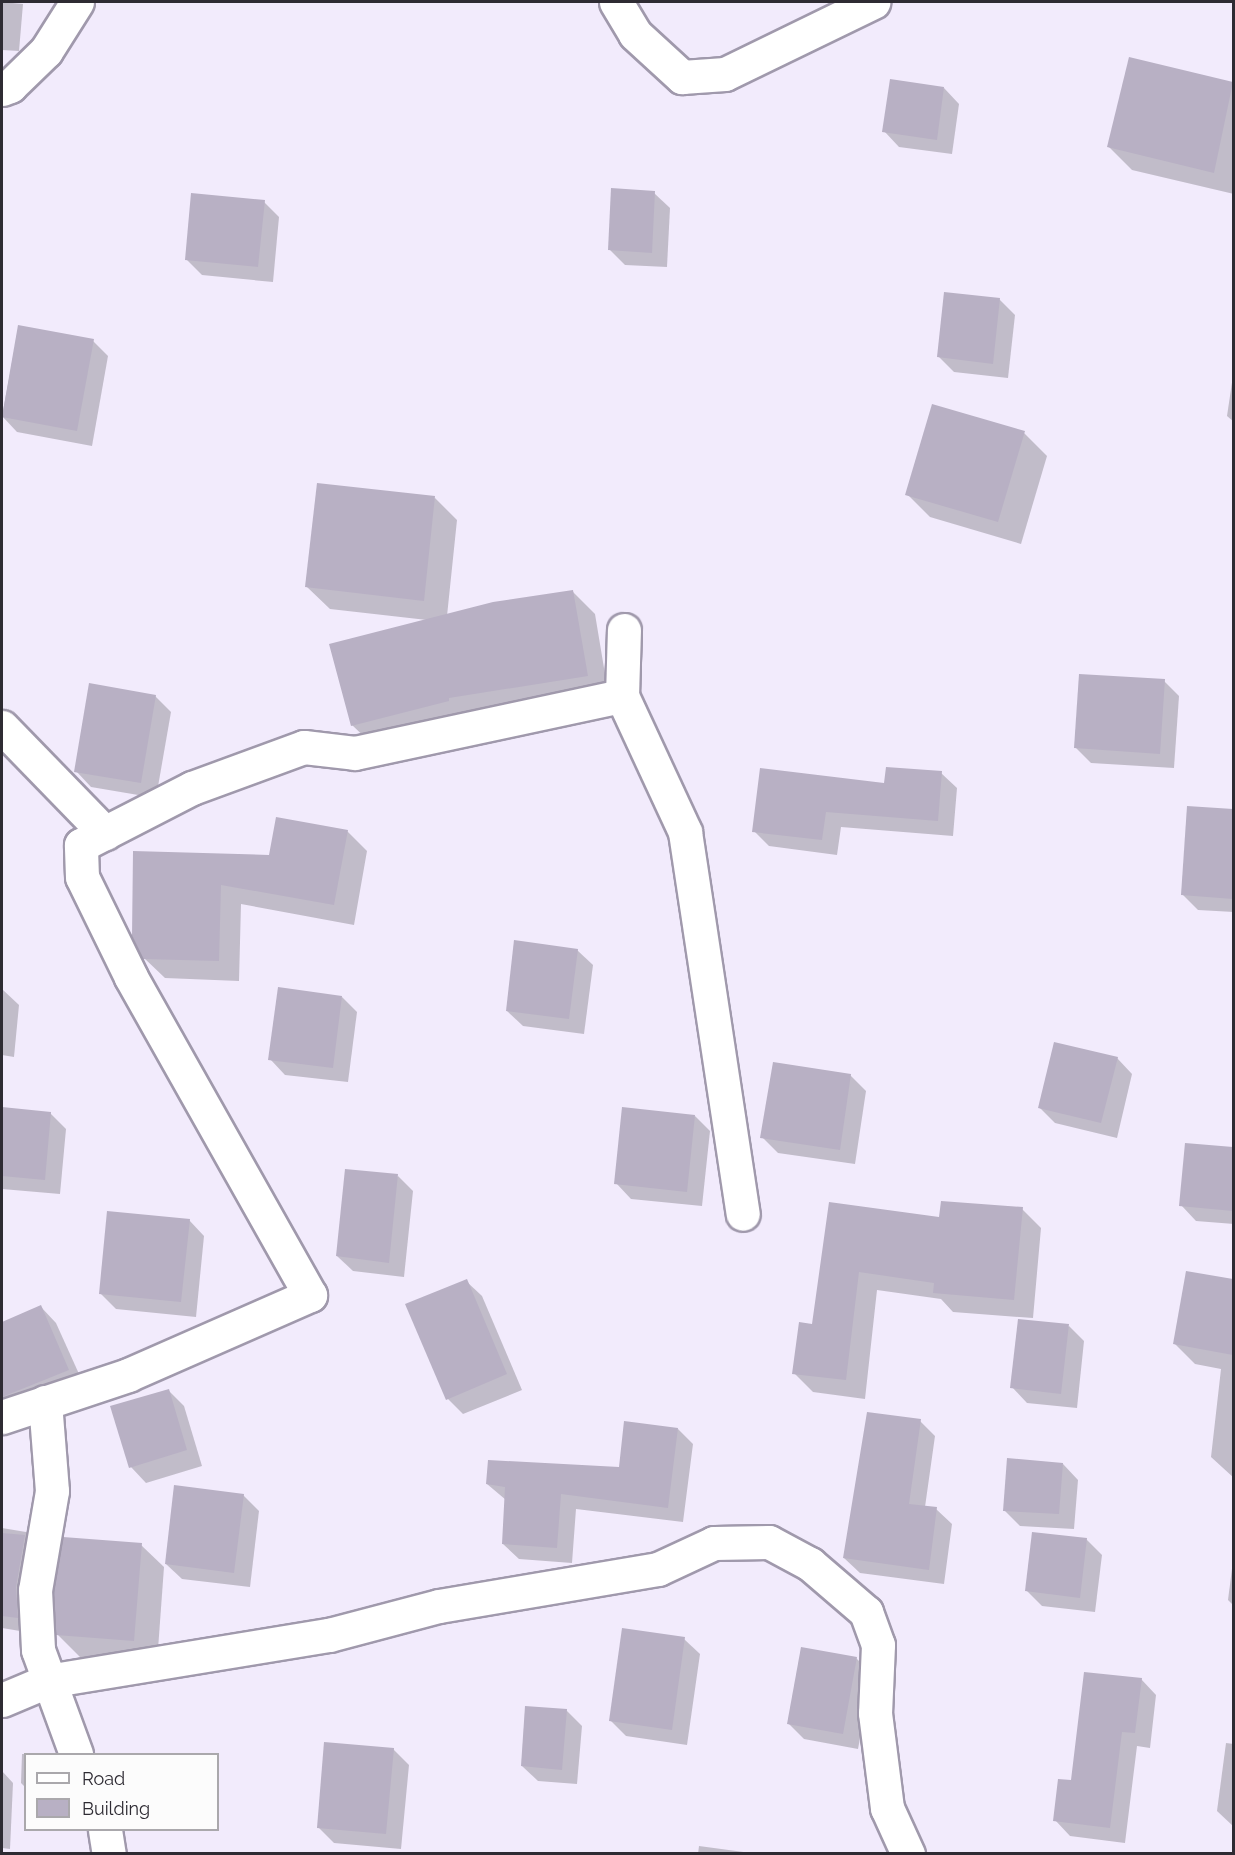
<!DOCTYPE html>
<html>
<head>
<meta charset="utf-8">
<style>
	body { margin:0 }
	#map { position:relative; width:1235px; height:1855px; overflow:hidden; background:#f2ebfc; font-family:Raleway,sans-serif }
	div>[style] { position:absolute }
	.shadow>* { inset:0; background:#0003 }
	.building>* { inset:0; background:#b8b0c4 }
	.roads { filter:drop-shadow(2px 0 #a099ac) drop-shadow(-2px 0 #a099ac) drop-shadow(0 2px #a099ac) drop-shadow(0 -2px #a099ac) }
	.minor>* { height:33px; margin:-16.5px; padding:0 16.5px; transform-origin:16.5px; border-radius:16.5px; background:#fff }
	span { translate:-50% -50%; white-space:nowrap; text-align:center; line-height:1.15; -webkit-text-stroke:6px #fcfcfc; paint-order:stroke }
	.frame { position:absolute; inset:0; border:3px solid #2e2b33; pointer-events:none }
	.legend { position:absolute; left:24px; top:1753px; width:195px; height:78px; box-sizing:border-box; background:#fcfcfc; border:2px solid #aaa8ac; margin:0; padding:8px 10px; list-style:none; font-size:18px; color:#2e2b33 }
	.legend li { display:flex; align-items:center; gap:12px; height:30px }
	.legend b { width:30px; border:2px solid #aaa8ac }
</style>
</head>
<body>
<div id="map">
	<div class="shadow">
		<div style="clip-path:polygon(2px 2px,23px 4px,19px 51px,2px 50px)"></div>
		<div style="clip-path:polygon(1130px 59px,1234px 84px,1234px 194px,1132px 170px,1109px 147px)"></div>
		<div style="clip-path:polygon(944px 88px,959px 104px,952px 154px,899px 147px,884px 131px)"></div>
		<div style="clip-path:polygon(654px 193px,670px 208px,667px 267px,625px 265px,609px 249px)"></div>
		<div style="clip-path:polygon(264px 202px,279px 217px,273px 282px,202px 275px,187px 260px)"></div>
		<div style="clip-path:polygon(999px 299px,1015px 315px,1008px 378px,954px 372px,939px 357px)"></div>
		<div style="clip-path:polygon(19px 326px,93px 341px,108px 356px,92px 446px,17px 432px,2px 416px)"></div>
		<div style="clip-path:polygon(1234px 369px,1234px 422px,1227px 416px)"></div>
		<div style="clip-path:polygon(1024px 433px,1047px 456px,1021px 544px,930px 517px,907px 494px)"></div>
		<div style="clip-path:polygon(435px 498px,457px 520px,447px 616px,572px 591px,595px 614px,609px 698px,375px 747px,352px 725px,427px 620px,330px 609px,307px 587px)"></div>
		<div style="clip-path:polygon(1164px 681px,1179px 696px,1174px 768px,1091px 763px,1076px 748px)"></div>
		<div style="clip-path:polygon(155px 696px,171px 712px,156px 798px,91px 787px,76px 771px)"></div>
		<div style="clip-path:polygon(941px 773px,957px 788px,953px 836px,841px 827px,837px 855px,769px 846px,754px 831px,886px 785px)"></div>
		<div style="clip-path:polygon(1188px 808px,1234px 811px,1234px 912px,1198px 910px,1183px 895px)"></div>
		<div style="clip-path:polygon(347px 831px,367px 851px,354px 925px,241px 904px,239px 981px,165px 978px,144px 958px,133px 935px,270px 856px)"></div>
		<div style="clip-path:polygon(577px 950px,593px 965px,584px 1034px,523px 1026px,507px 1011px)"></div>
		<div style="clip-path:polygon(2px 989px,19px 1005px,14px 1057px,2px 1055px)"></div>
		<div style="clip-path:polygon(342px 997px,357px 1012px,348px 1082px,285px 1075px,270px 1059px)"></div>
		<div style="clip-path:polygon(1117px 1058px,1132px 1074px,1117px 1138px,1055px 1123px,1040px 1108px)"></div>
		<div style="clip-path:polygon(850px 1075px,866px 1091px,855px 1164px,778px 1153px,762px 1137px)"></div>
		<div style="clip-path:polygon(2px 1109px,50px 1113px,66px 1129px,60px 1194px,2px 1189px)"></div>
		<div style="clip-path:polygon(695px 1116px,710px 1131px,702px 1206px,631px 1199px,616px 1183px)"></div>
		<div style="clip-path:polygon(1186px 1144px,1234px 1149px,1234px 1224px,1196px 1221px,1181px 1205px)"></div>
		<div style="clip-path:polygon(398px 1176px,413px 1191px,404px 1277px,353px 1271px,337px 1256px)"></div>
		<div style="clip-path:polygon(830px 1204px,941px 1219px,1022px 1209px,1041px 1228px,1033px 1318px,953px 1312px,941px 1299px,877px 1290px,865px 1399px,813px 1392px,794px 1373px,813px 1326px)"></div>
		<div style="clip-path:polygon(189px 1220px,204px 1236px,196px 1317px,116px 1309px,100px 1293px)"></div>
		<div style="clip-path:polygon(1187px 1272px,1234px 1280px,1234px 1478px,1211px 1457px,1221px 1369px,1195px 1364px,1175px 1344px)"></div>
		<div style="clip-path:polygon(466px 1281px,482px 1296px,522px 1390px,463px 1414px,448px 1399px)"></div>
		<div style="clip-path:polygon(41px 1307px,56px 1323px,84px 1385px,2px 1409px,2px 1324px)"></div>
		<div style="clip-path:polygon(1069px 1326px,1084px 1341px,1077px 1408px,1027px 1403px,1012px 1387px)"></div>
		<div style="clip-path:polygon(168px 1390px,184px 1406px,202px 1466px,146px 1483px,131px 1467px)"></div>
		<div style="clip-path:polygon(920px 1421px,935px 1436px,925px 1507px,936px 1509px,952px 1524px,944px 1584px,860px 1573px,844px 1558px)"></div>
		<div style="clip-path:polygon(678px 1429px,693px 1444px,683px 1522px,576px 1509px,572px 1563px,519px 1559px,503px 1544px,506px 1500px,487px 1484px,620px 1468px)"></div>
		<div style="clip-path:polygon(1063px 1464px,1078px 1480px,1074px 1529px,1020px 1526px,1004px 1510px)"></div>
		<div style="clip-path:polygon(243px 1495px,259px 1511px,250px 1587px,182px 1579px,166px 1564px)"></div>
		<div style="clip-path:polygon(2px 1528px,26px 1532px,41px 1547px,32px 1633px,2px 1628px)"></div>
		<div style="clip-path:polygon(1086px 1539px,1102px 1555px,1095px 1612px,1042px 1606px,1027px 1591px)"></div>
		<div style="clip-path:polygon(141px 1545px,164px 1567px,157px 1663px,80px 1657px,57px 1634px)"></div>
		<div style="clip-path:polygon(1234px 1553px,1234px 1606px,1228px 1600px)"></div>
		<div style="clip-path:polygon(684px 1639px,700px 1654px,687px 1745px,626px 1736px,610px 1720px)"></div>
		<div style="clip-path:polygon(856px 1658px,872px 1674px,858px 1749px,804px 1739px,789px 1724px)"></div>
		<div style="clip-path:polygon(1141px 1679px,1156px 1695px,1150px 1748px,1137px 1746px,1125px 1843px,1070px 1836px,1055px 1820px,1073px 1782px)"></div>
		<div style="clip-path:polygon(566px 1710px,582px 1726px,577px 1784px,538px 1781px,522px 1766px)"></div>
		<div style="clip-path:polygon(1226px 1743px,1234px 1744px,1234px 1827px,1217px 1811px)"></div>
		<div style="clip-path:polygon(393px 1749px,409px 1765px,401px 1849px,334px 1843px,319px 1828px)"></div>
		<div style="clip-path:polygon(22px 1754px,48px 1754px,26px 1754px,26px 1788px,21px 1783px)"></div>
		<div style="clip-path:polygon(2px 1771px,13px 1783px,10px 1849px,2px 1848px)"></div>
		<div style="clip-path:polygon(699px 1846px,751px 1853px,751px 1854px,698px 1854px)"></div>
	</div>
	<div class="building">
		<div style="clip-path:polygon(1129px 57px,1233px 82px,1214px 173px,1107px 147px)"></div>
		<div style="clip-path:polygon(890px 79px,944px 87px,937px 140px,882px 132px)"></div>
		<div style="clip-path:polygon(611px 188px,655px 191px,652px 253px,608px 250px)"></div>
		<div style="clip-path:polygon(191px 193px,265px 200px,258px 267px,185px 260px)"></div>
		<div style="clip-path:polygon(944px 292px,1000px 298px,993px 364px,937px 357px)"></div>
		<div style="clip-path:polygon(18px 325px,94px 339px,77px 431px,2px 417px)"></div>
		<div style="clip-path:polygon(932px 404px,1025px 431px,998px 522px,905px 495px)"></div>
		<div style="clip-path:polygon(317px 483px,435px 496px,424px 601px,305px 587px)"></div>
		<div style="clip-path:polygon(573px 590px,588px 676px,449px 698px,449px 701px,351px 726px,329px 644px,493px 602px)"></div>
		<div style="clip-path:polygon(1079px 674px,1165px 679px,1160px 754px,1074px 748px)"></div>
		<div style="clip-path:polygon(89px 683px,156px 695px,141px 783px,74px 772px)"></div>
		<div style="clip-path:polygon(886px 767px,942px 771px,938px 821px,826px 812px,822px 840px,752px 832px,760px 768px,884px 783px)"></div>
		<div style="clip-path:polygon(1187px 806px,1233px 809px,1233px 899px,1181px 895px)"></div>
		<div style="clip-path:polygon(276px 817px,348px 830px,334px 905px,221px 885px,219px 961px,143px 959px,132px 936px,133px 851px,269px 855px)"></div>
		<div style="clip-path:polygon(514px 940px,578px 949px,569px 1019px,506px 1011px)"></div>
		<div style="clip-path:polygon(278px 987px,342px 996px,333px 1068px,268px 1060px)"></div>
		<div style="clip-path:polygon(1054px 1042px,1118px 1057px,1101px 1123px,1038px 1108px)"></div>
		<div style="clip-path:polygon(773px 1062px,851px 1074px,840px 1150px,760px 1138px)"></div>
		<div style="clip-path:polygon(2px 1107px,51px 1112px,45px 1180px,2px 1176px)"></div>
		<div style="clip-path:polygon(622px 1107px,695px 1115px,687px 1192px,614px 1184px)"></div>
		<div style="clip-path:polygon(1185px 1143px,1233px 1147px,1233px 1211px,1179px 1206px)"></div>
		<div style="clip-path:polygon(345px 1169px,398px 1174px,389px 1263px,336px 1256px)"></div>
		<div style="clip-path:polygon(941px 1201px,1023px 1207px,1014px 1300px,933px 1293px,934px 1283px,859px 1272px,846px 1380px,792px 1374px,799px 1322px,812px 1324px,829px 1202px,939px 1217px)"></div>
		<div style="clip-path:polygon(107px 1211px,190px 1219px,181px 1302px,99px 1294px)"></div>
		<div style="clip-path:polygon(1186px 1271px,1233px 1279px,1233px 1355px,1173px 1344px)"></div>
		<div style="clip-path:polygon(467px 1279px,507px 1374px,446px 1400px,405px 1304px)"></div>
		<div style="clip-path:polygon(41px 1305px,69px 1370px,2px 1397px,2px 1322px)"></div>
		<div style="clip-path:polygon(1018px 1319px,1069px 1324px,1061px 1394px,1010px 1388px)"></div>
		<div style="clip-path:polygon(169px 1389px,187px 1450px,129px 1468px,110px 1406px)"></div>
		<div style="clip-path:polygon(867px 1412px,921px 1419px,909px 1504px,937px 1507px,929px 1570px,843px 1558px)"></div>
		<div style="clip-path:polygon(624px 1421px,678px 1428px,668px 1508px,561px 1494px,557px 1548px,502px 1544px,505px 1487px,486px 1484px,488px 1460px,619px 1467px)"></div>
		<div style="clip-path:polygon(1007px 1458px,1063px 1463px,1059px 1514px,1003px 1511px)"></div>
		<div style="clip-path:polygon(174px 1485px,244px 1494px,234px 1573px,165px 1564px)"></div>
		<div style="clip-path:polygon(1032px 1532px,1087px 1538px,1080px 1598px,1025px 1591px)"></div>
		<div style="clip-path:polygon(2px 1533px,25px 1535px,16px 1587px,18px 1618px,2px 1616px)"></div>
		<div style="clip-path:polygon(63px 1537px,142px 1543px,134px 1641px,56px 1635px,54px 1591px)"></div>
		<div style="clip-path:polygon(622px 1628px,685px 1637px,672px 1730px,609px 1721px)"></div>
		<div style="clip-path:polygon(801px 1647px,857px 1657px,843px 1734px,787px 1724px)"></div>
		<div style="clip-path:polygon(1084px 1672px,1142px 1678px,1135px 1733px,1122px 1732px,1110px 1828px,1053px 1821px,1058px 1779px,1071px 1780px)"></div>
		<div style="clip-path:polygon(525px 1706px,567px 1709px,562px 1770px,521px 1766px)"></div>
		<div style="clip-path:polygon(324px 1742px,394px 1748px,386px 1834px,317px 1828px)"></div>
	</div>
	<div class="roads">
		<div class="minor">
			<div style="left:616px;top:2px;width:37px;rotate:59deg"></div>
			<div style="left:635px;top:34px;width:64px;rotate:42.5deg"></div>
			<div style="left:682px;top:77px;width:43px;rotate:-4deg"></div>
			<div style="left:725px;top:74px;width:165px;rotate:-25.9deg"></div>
			<div style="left:2px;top:89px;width:9px;rotate:-21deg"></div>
			<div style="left:10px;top:86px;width:50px;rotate:-44.2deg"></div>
			<div style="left:46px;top:51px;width:58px;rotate:-57.7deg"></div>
			<div style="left:622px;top:696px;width:66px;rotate:-88.3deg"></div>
			<div style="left:2px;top:727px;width:148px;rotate:45.8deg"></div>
			<div style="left:45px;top:1402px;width:89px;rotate:85.5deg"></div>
			<div style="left:52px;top:1491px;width:100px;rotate:99.7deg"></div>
			<div style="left:35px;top:1590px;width:60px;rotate:87.1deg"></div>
			<div style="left:38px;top:1650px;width:111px;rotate:69.9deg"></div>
			<div style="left:2px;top:1417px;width:133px;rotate:-18.4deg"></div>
			<div style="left:128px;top:1375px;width:199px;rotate:-23.7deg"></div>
			<div style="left:310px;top:1295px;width:365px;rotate:-119.4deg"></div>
			<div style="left:131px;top:977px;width:111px;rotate:-116.1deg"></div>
			<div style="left:82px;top:877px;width:32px;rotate:-92deg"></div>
			<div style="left:81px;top:845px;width:125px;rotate:-27.2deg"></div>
			<div style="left:192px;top:788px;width:119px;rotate:-20.1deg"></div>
			<div style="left:304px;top:747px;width:51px;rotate:6.7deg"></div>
			<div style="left:355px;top:753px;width:273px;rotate:-12.1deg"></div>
			<div style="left:622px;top:696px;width:150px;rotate:65.1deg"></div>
			<div style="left:685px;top:832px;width:386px;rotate:81.4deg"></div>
			<div style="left:2px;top:1700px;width:49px;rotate:-22.9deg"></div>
			<div style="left:47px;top:1681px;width:286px;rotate:-9.3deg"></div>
			<div style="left:329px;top:1635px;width:114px;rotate:-14.8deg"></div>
			<div style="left:439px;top:1606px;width:222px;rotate:-9.6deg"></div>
			<div style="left:658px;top:1569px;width:62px;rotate:-24.9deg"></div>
			<div style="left:714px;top:1543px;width:55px;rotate:-1deg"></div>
			<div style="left:769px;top:1542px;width:47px;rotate:28.2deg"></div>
			<div style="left:810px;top:1564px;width:74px;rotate:40.6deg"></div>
			<div style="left:866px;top:1612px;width:35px;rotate:70deg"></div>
			<div style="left:878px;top:1645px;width:68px;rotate:92.5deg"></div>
			<div style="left:875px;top:1713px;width:96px;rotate:82.8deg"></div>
			<div style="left:887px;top:1808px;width:51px;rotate:65.5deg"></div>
			<div style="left:105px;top:1830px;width:24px;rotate:81deg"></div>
		</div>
	</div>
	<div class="frame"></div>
	<ul class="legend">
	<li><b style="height:8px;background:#fff"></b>Road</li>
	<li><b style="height:16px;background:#b8b0c4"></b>Building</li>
	</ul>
</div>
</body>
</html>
